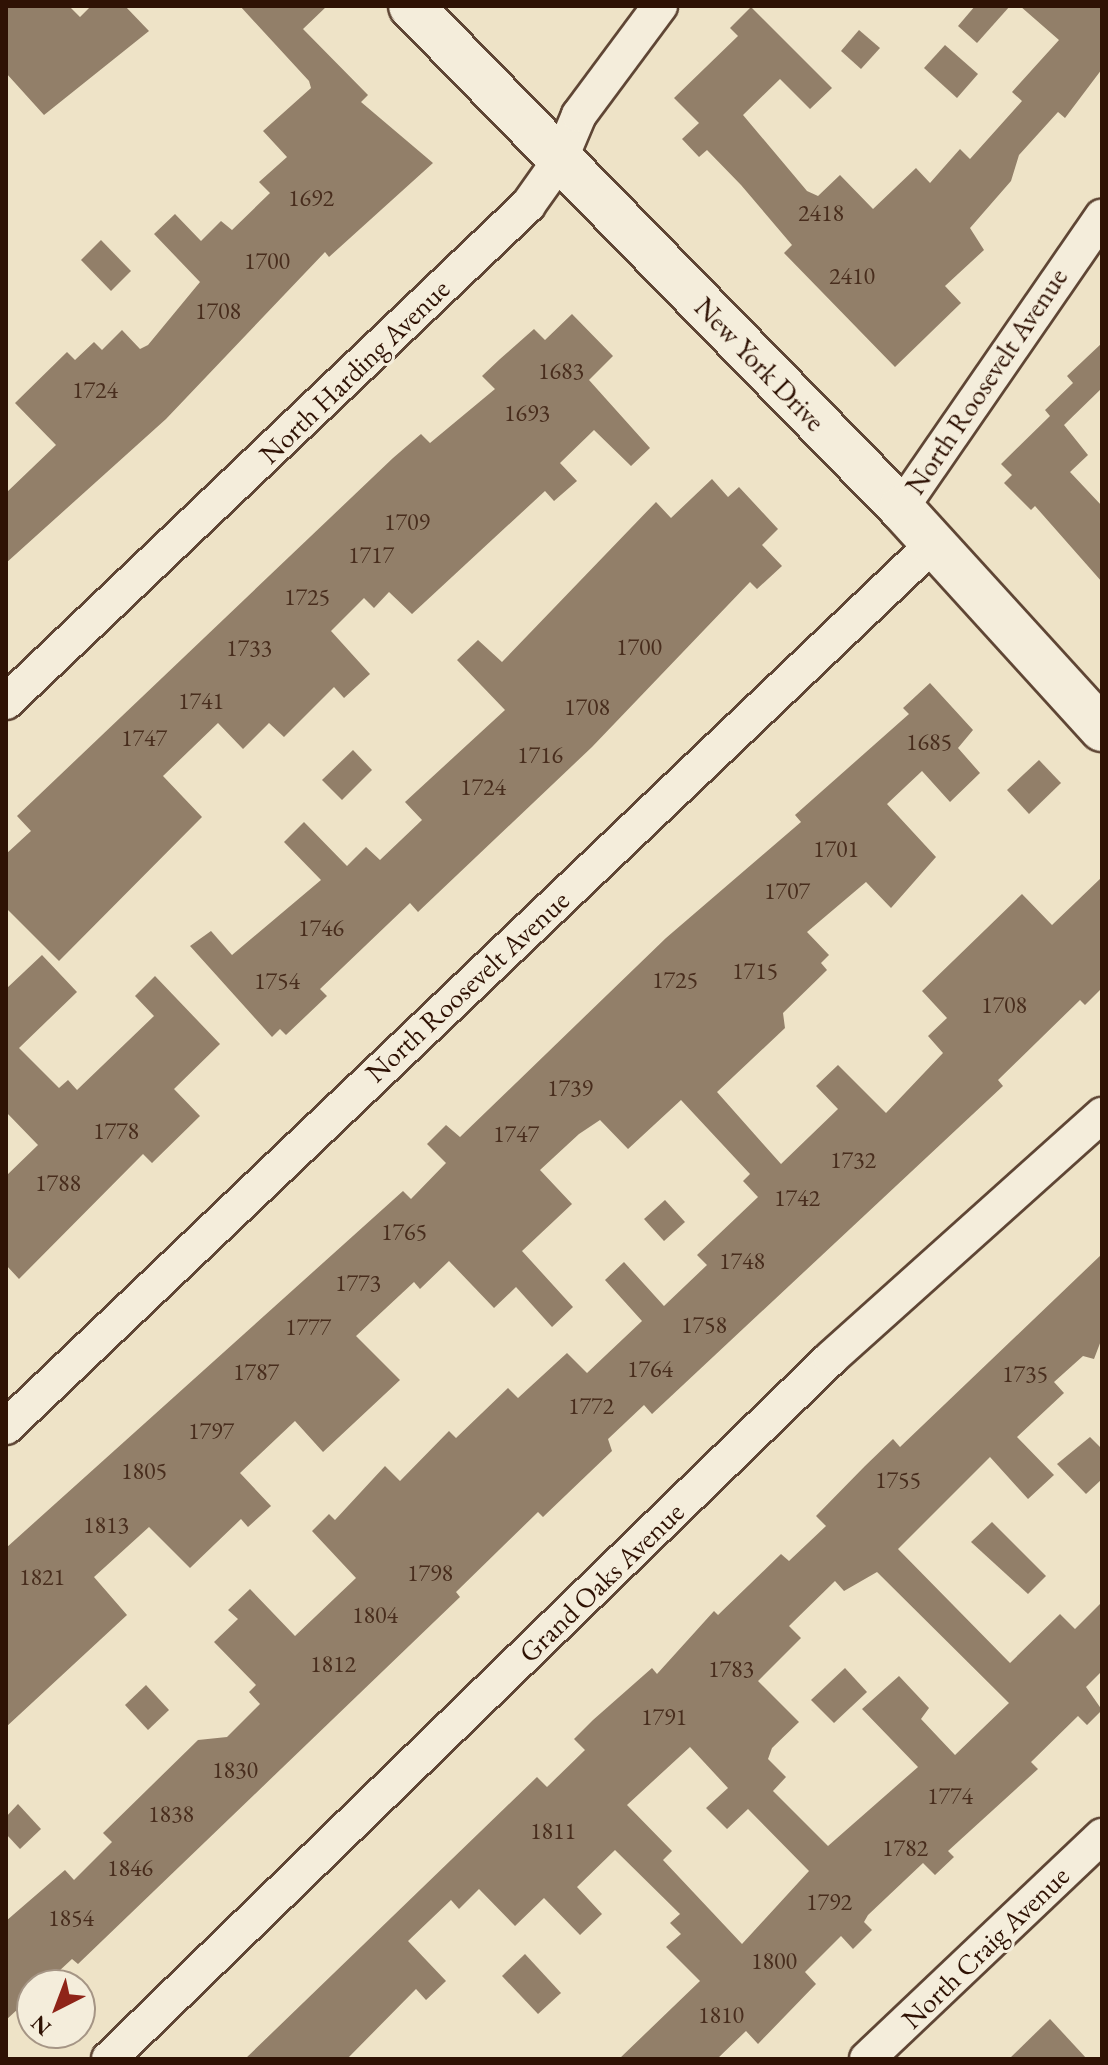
<!DOCTYPE html>
<html>
<head>
<meta charset="utf-8">
<style>
	body { margin:0 }
	#map { position:relative; width:1108px; height:2065px; overflow:hidden; background:#eee3c7; font-family:"EB Garamond",serif }
	div>[style] { position:absolute }
	.building>* { inset:0; background:#927f69 }
	.roads { filter:drop-shadow(2px 0 #5f4635) drop-shadow(-2px 0 #5f4635) drop-shadow(0 2px #5f4635) drop-shadow(0 -2px #5f4635) }
	.street>* { height:34px; margin:-17px; padding:0 17px; transform-origin:17px; border-radius:17px; background:#f4eddb }
	.secondary>* { height:44px; margin:-22px; padding:0 22px; transform-origin:22px; border-radius:22px; background:#f4eddb }
	span { translate:-50% -50%; white-space:nowrap; text-align:center; line-height:1.15; -webkit-text-stroke:6px #f4eddb; paint-order:stroke }
	.number-label { font-size:24px; color:#482d1d }
	.number-label span { -webkit-text-stroke-width:0 }
	.street-label { font-size:28px; color:#2f1204 }
	.frame { position:absolute; inset:0; border:8px solid #2f1204; pointer-events:none }
	.north { position:absolute; left:16px; top:1969px; width:80px; height:80px; box-sizing:border-box; background:#f4eddb; border:2px solid #a59585; border-radius:50%; rotate:222deg; font-size:22px; font-weight:700; line-height:32px; text-align:center; color:#2f1204 }
	.north::after { content:''; display:block; margin:auto; width:28px; height:36px; background:#8f2418; clip-path:polygon(50% 0,100% 100%,50% 72%,0 100%) }
</style>
</head>
<body>
<div id="map">
	<div class="building">
		<div style="clip-path:polygon(6px 6px,69px 6px,80px 17px,91px 6px,125px 6px,149px 31px,44px 115px,6px 73px)"></div>
		<div style="clip-path:polygon(240px 6px,327px 6px,303px 29px,368px 95px,361px 102px,433px 163px,329px 257px,325px 252px,166px 419px,6px 563px,6px 493px,56px 445px,15px 403px,67px 352px,75px 360px,94px 342px,102px 350px,122px 330px,140px 349px,148px 345px,200px 282px,154px 234px,175px 214px,201px 241px,221px 221px,232px 230px,270px 193px,259px 182px,287px 157px,263px 131px,311px 88px,309px 81px)"></div>
		<div style="clip-path:polygon(975px 6px,1010px 6px,977px 43px,958px 26px)"></div>
		<div style="clip-path:polygon(1020px 6px,1102px 6px,1102px 69px,1065px 118px,1058px 112px,1019px 155px,1011px 181px,970px 228px,984px 250px,945px 286px,961px 303px,895px 367px,784px 253px,792px 245px,741px 185px,707px 150px,699px 157px,682px 139px,699px 123px,674px 98px,738px 36px,730px 28px,751px 7px,832px 88px,810px 109px,780px 79px,743px 115px,807px 191px,818px 196px,840px 175px,873px 209px,916px 168px,930px 183px,960px 149px,970px 159px,1022px 101px,1012px 92px,1059px 40px)"></div>
		<div style="clip-path:polygon(859px 30px,880px 48px,861px 69px,841px 51px)"></div>
		<div style="clip-path:polygon(945px 45px,978px 74px,957px 98px,924px 68px)"></div>
		<div style="clip-path:polygon(101px 240px,131px 271px,111px 291px,81px 260px)"></div>
		<div style="clip-path:polygon(572px 314px,613px 356px,589px 380px,650px 448px,631px 466px,594px 430px,560px 463px,577px 481px,554px 501px,545px 491px,412px 614px,389px 592px,374px 608px,364px 598px,331px 631px,370px 674px,344px 698px,334px 687px,284px 737px,269px 723px,243px 749px,218px 723px,163px 776px,202px 817px,59px 961px,6px 908px,6px 854px,31px 831px,17px 816px,393px 458px,421px 434px,430px 443px,495px 389px,482px 376px,500px 359px,534px 329px,545px 340px)"></div>
		<div style="clip-path:polygon(1102px 343px,1102px 388px,1064px 425px,1088px 455px,1070px 472px,1102px 506px,1102px 582px,1035px 506px,1031px 510px,1004px 483px,1012px 475px,1001px 464px,1050px 416px,1045px 410px,1073px 383px,1067px 376px)"></div>
		<div style="clip-path:polygon(712px 479px,728px 497px,739px 487px,778px 529px,762px 545px,782px 566px,757px 589px,750px 582px,592px 747px,418px 912px,410px 903px,320px 989px,327px 996px,286px 1035px,280px 1029px,272px 1037px,190px 946px,211px 931px,232px 955px,321px 880px,284px 842px,304px 822px,347px 866px,366px 847px,380px 860px,422px 820px,405px 802px,505px 710px,457px 660px,478px 640px,502px 662px,656px 502px,671px 518px)"></div>
		<div style="clip-path:polygon(930px 683px,973px 730px,958px 748px,980px 773px,950px 802px,922px 771px,887px 804px,936px 857px,891px 908px,866px 882px,807px 932px,829px 955px,821px 963px,827px 970px,783px 1013px,785px 1028px,717px 1092px,781px 1164px,838px 1109px,816px 1086px,838px 1065px,886px 1113px,943px 1053px,928px 1036px,947px 1018px,922px 991px,1022px 894px,1052px 925px,1102px 877px,1102px 988px,1085px 1005px,1080px 1000px,998px 1080px,1003px 1086px,652px 1414px,644px 1405px,608px 1439px,612px 1451px,543px 1517px,538px 1512px,456px 1592px,460px 1597px,78px 1964px,72px 1959px,44px 1985px,32px 1985px,32px 1996px,6px 2020px,6px 1921px,65px 1870px,74px 1880px,112px 1842px,103px 1833px,198px 1740px,227px 1737px,260px 1704px,249px 1692px,256px 1685px,214px 1642px,238px 1619px,228px 1610px,250px 1589px,295px 1636px,356px 1578px,312px 1531px,329px 1514px,335px 1520px,385px 1466px,400px 1481px,449px 1431px,456px 1438px,508px 1388px,518px 1398px,567px 1353px,587px 1373px,642px 1321px,605px 1280px,624px 1262px,664px 1306px,707px 1265px,697px 1255px,758px 1197px,743px 1181px,750px 1174px,681px 1100px,628px 1149px,600px 1120px,579px 1134px,540px 1170px,572px 1204px,522px 1251px,573px 1307px,552px 1327px,516px 1287px,494px 1308px,449px 1261px,420px 1289px,414px 1282px,356px 1336px,400px 1380px,323px 1452px,295px 1421px,240px 1473px,271px 1506px,248px 1527px,241px 1519px,190px 1568px,149px 1527px,94px 1577px,127px 1615px,6px 1727px,6px 1548px,403px 1191px,411px 1199px,446px 1163px,427px 1144px,446px 1125px,460px 1137px,666px 938px,801px 822px,795px 815px,909px 714px,903px 708px)"></div>
		<div style="clip-path:polygon(353px 750px,372px 770px,342px 800px,322px 780px)"></div>
		<div style="clip-path:polygon(1039px 760px,1061px 783px,1029px 814px,1007px 790px)"></div>
		<div style="clip-path:polygon(42px 955px,77px 992px,19px 1048px,59px 1088px,68px 1080px,77px 1090px,154px 1016px,135px 996px,155px 976px,220px 1044px,174px 1089px,200px 1116px,152px 1163px,143px 1154px,19px 1279px,6px 1265px,6px 1176px,38px 1145px,6px 1112px,6px 989px)"></div>
		<div style="clip-path:polygon(665px 1200px,685px 1222px,664px 1241px,644px 1219px)"></div>
		<div style="clip-path:polygon(evenodd,1102px 1254px,1102px 1338px,1094px 1359px,1083px 1356px,1054px 1382px,1064px 1393px,1017px 1437px,1054px 1475px,1028px 1499px,990px 1457px,898px 1549px,1010px 1663px,1060px 1614px,1075px 1629px,1102px 1602px,1102px 1671px,1086px 1687px,1102px 1710px,1087px 1725px,1078px 1716px,1031px 1762px,1038px 1769px,948px 1851px,954px 1857px,935px 1875px,923px 1863px,868px 1915px,864px 1922px,872px 1930px,853px 1949px,841px 1936px,805px 1972px,816px 1984px,758px 2044px,746px 2031px,717px 2059px,619px 2059px,700px 1981px,666px 1947px,681px 1934px,670px 1923px,680px 1914px,615px 1850px,577px 1887px,602px 1914px,580px 1935px,544px 1898px,515px 1926px,479px 1889px,459px 1909px,451px 1900px,408px 1941px,446px 1981px,426px 2000px,416px 1989px,347px 2059px,245px 2059px,537px 1777px,547px 1787px,585px 1750px,574px 1739px,593px 1720px,652px 1668px,657px 1674px,714px 1611px,718px 1615px,781px 1554px,789px 1561px,826px 1526px,816px 1516px,865px 1466px,893px 1439px,900px 1447px,1102px 1254px,877px 1572px,1009px 1703px,955px 1755px,921px 1719px,929px 1708px,899px 1676px,862px 1709px,918px 1767px,828px 1846px,773px 1791px,786px 1777px,768px 1759px,772px 1748px,799px 1722px,758px 1681px,801px 1638px,789px 1626px,835px 1581px,844px 1591px,877px 1572px,1102px 1254px,690px 1747px,728px 1788px,706px 1808px,727px 1829px,748px 1809px,809px 1871px,742px 1944px,663px 1860px,672px 1851px,627px 1805px,690px 1747px)"></div>
		<div style="clip-path:polygon(1090px 1437px,1102px 1449px,1102px 1479px,1086px 1494px,1057px 1464px)"></div>
		<div style="clip-path:polygon(992px 1522px,1046px 1576px,1028px 1594px,971px 1542px)"></div>
		<div style="clip-path:polygon(845px 1668px,867px 1692px,834px 1723px,811px 1700px)"></div>
		<div style="clip-path:polygon(146px 1685px,169px 1710px,148px 1730px,125px 1705px)"></div>
		<div style="clip-path:polygon(18px 1804px,41px 1829px,20px 1849px,6px 1834px,6px 1817px)"></div>
		<div style="clip-path:polygon(525px 1954px,561px 1993px,538px 2014px,502px 1976px)"></div>
		<div style="clip-path:polygon(1050px 2019px,1087px 2059px,1009px 2059px)"></div>
	</div>
	<div class="roads">
		<div class="street">
			<div style="left:901px;top:508px;width:354px;rotate:-55.4deg"></div>
			<div style="left:6px;top:702px;width:721px;rotate:-43.59deg"></div>
			<div style="left:528px;top:205px;width:55px;rotate:-54.6deg"></div>
			<div style="left:560px;top:160px;width:49px;rotate:-67.1deg"></div>
			<div style="left:579px;top:115px;width:136px;rotate:-53.4deg"></div>
			<div style="left:6px;top:1427px;width:1276px;rotate:-43.6deg"></div>
			<div style="left:109px;top:2059px;width:1006px;rotate:-44.15deg"></div>
			<div style="left:831px;top:1358px;width:364px;rotate:-41.9deg"></div>
			<div style="left:867px;top:2059px;width:324px;rotate:-43.5deg"></div>
		</div>
		<div class="secondary">
			<div style="left:411px;top:6px;width:702px;rotate:45.69deg"></div>
			<div style="left:901px;top:508px;width:299px;rotate:47.7deg"></div>
		</div>
	</div>
	<div class="number-label">
		<span style="left:311px;top:198px">1692</span>
		<span style="left:821px;top:213px">2418</span>
		<span style="left:267px;top:261px">1700</span>
		<span style="left:852px;top:276px">2410</span>
		<span style="left:218px;top:311px">1708</span>
		<span style="left:561px;top:371px">1683</span>
		<span style="left:95px;top:390px">1724</span>
		<span style="left:527px;top:413px">1693</span>
		<span style="left:407px;top:522px">1709</span>
		<span style="left:371px;top:555px">1717</span>
		<span style="left:307px;top:597px">1725</span>
		<span style="left:639px;top:647px">1700</span>
		<span style="left:249px;top:648px">1733</span>
		<span style="left:201px;top:701px">1741</span>
		<span style="left:587px;top:707px">1708</span>
		<span style="left:144px;top:738px">1747</span>
		<span style="left:929px;top:742px">1685</span>
		<span style="left:540px;top:755px">1716</span>
		<span style="left:483px;top:787px">1724</span>
		<span style="left:836px;top:849px">1701</span>
		<span style="left:787px;top:891px">1707</span>
		<span style="left:321px;top:928px">1746</span>
		<span style="left:755px;top:971px">1715</span>
		<span style="left:675px;top:980px">1725</span>
		<span style="left:277px;top:981px">1754</span>
		<span style="left:1004px;top:1005px">1708</span>
		<span style="left:570px;top:1088px">1739</span>
		<span style="left:116px;top:1131px">1778</span>
		<span style="left:516px;top:1134px">1747</span>
		<span style="left:853px;top:1160px">1732</span>
		<span style="left:58px;top:1183px">1788</span>
		<span style="left:797px;top:1198px">1742</span>
		<span style="left:404px;top:1232px">1765</span>
		<span style="left:742px;top:1261px">1748</span>
		<span style="left:358px;top:1283px">1773</span>
		<span style="left:704px;top:1325px">1758</span>
		<span style="left:308px;top:1327px">1777</span>
		<span style="left:650px;top:1369px">1764</span>
		<span style="left:256px;top:1372px">1787</span>
		<span style="left:1025px;top:1374px">1735</span>
		<span style="left:591px;top:1406px">1772</span>
		<span style="left:211px;top:1431px">1797</span>
		<span style="left:144px;top:1471px">1805</span>
		<span style="left:898px;top:1480px">1755</span>
		<span style="left:106px;top:1525px">1813</span>
		<span style="left:430px;top:1573px">1798</span>
		<span style="left:42px;top:1577px">1821</span>
		<span style="left:375px;top:1615px">1804</span>
		<span style="left:333px;top:1664px">1812</span>
		<span style="left:731px;top:1669px">1783</span>
		<span style="left:664px;top:1717px">1791</span>
		<span style="left:235px;top:1770px">1830</span>
		<span style="left:950px;top:1796px">1774</span>
		<span style="left:171px;top:1814px">1838</span>
		<span style="left:553px;top:1831px">1811</span>
		<span style="left:905px;top:1848px">1782</span>
		<span style="left:130px;top:1868px">1846</span>
		<span style="left:829px;top:1902px">1792</span>
		<span style="left:71px;top:1918px">1854</span>
		<span style="left:774px;top:1961px">1800</span>
		<span style="left:721px;top:2015px">1810</span>
	</div>
	<div class="street-label">
		<span style="left:760px;top:364px;rotate:46deg">New York Drive</span>
		<span style="left:354px;top:371px;rotate:-44deg">North Harding Avenue</span>
		<span style="left:986px;top:381px;rotate:-56deg">North Roosevelt Avenue</span>
		<span style="left:467px;top:986px;rotate:-43deg">North Roosevelt Avenue</span>
		<span style="left:601px;top:1582px;rotate:-44deg">Grand Oaks Avenue</span>
		<span style="left:985px;top:1947px;rotate:-44deg">North Craig Avenue</span>
	</div>
	<div class="frame"></div>
	<div class="north">N</div>
</div>
</body>
</html>
